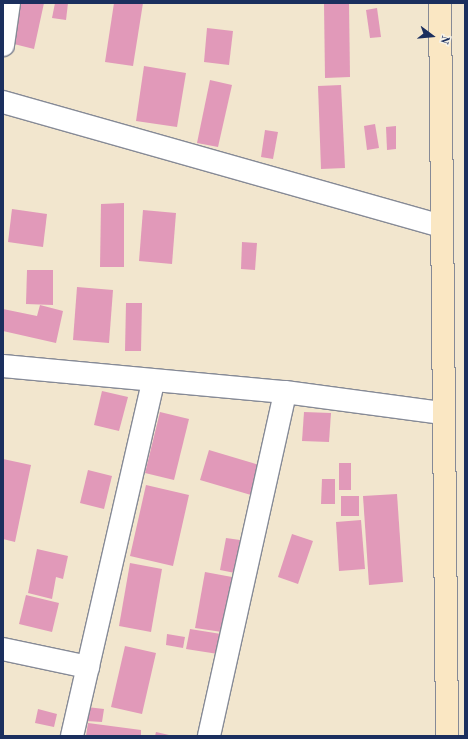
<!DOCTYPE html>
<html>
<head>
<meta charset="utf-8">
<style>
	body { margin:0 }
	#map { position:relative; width:468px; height:739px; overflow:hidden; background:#f2e6ce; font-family:"Old Standard TT",serif }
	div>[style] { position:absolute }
	.building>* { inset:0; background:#e199b9 }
	.roads { filter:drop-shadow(1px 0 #868a96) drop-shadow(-1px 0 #868a96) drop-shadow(0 1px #868a96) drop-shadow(0 -1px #868a96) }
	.street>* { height:22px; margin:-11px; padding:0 11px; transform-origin:11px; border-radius:11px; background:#fff }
	.secondary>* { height:22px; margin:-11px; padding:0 11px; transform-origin:11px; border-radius:11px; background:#fae7c3 }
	span { translate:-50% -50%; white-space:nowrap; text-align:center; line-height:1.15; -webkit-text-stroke:3px #f7f3e8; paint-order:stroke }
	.frame { position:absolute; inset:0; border:4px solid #1b2f5e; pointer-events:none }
	.north { position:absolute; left:412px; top:16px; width:40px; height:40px; -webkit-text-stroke:3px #f7f3e8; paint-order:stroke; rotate:106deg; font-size:11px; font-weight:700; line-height:16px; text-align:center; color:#1b2f5e }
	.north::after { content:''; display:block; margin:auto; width:14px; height:18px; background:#1b2f5e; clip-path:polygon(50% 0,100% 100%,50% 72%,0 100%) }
</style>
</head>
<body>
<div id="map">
	<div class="building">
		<div style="clip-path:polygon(19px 3px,44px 3px,34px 49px,10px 43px)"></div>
		<div style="clip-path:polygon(55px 3px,68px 3px,66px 20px,52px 18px)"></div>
		<div style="clip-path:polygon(114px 3px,143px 3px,133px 66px,105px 62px)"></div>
		<div style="clip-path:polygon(349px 3px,350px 77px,325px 78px,324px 4px)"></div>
		<div style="clip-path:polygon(377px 8px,381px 37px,370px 38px,366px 10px)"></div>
		<div style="clip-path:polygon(207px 28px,233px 31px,229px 65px,204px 62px)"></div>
		<div style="clip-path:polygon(144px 66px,186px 73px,177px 127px,136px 121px)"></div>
		<div style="clip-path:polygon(210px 80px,232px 85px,218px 147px,197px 143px)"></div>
		<div style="clip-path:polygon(341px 85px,345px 168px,321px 169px,318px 86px)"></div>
		<div style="clip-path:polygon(375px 124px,379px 148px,367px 150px,364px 126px)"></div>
		<div style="clip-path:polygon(396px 126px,396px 149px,387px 150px,386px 127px)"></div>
		<div style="clip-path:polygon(265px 130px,278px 132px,273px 159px,261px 157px)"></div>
		<div style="clip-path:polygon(124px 203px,124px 267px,100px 267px,101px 204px)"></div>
		<div style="clip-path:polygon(12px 209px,47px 214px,43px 247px,8px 242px)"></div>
		<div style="clip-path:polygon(143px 210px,176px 213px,172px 264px,139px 261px)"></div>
		<div style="clip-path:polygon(242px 242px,257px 243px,255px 270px,241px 269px)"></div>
		<div style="clip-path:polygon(27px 270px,53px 270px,53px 305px,26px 304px)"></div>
		<div style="clip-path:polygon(77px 287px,113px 290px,109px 343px,73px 340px)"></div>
		<div style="clip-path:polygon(126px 303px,142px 303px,141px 351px,125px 351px)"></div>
		<div style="clip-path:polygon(40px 305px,63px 311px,56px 343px,3px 331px,3px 309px,37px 316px)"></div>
		<div style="clip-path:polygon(102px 391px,128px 397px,119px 431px,94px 425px)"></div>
		<div style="clip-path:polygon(160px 412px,189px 419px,174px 480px,145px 473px)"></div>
		<div style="clip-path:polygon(304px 412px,331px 413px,329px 442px,302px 441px)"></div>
		<div style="clip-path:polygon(209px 450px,259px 465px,251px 495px,200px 480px)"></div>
		<div style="clip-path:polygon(3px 459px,31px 465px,15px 542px,3px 539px)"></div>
		<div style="clip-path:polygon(339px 463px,351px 463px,351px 490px,339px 490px)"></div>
		<div style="clip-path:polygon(88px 470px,112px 476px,104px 509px,80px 503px)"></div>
		<div style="clip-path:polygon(322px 479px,335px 479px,335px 504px,321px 504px)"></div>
		<div style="clip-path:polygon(146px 485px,189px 495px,173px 566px,130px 556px)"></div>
		<div style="clip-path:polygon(397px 494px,403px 582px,369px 585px,363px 496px)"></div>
		<div style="clip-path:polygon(341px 496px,359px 496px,359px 516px,341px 516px)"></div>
		<div style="clip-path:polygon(361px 520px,365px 569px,339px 571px,336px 522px)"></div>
		<div style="clip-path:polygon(292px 534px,313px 541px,298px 584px,278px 577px)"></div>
		<div style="clip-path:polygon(226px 538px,240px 540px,235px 573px,220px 570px)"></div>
		<div style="clip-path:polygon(37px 549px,68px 556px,63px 579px,56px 577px,52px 599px,28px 593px)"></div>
		<div style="clip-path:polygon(130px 563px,162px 569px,151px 632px,119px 626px)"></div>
		<div style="clip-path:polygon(205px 572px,232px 577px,222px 632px,195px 628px)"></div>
		<div style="clip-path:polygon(26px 595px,59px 603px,52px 632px,19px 624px)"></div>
		<div style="clip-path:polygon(190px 629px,221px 634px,218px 654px,186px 649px)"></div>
		<div style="clip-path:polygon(167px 634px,185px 637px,183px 648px,166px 645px)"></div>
		<div style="clip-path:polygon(125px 646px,156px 653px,142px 714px,111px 707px)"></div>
		<div style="clip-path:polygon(87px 707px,104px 709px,102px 722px,86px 721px)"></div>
		<div style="clip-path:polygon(38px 709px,57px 714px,54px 727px,35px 723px)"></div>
		<div style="clip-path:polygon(88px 723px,141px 730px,141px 736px,86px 736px)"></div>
		<div style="clip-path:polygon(156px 732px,169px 735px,169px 736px,155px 736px)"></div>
	</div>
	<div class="roads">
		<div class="street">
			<div style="left:3px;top:45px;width:42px;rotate:-81.9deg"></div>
			<div style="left:3px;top:102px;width:455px;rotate:15.8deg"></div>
			<div style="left:3px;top:366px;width:283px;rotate:5.3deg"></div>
			<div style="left:285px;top:392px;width:159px;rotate:7.6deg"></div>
			<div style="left:3px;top:649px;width:87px;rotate:12deg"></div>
			<div style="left:72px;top:736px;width:364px;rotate:-77.1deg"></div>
			<div style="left:209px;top:736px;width:352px;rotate:-77.5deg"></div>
		</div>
		<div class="secondary">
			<div style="left:440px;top:3px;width:733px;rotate:89.45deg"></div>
		</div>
	</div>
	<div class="frame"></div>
	<div class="north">N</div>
</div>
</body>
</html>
